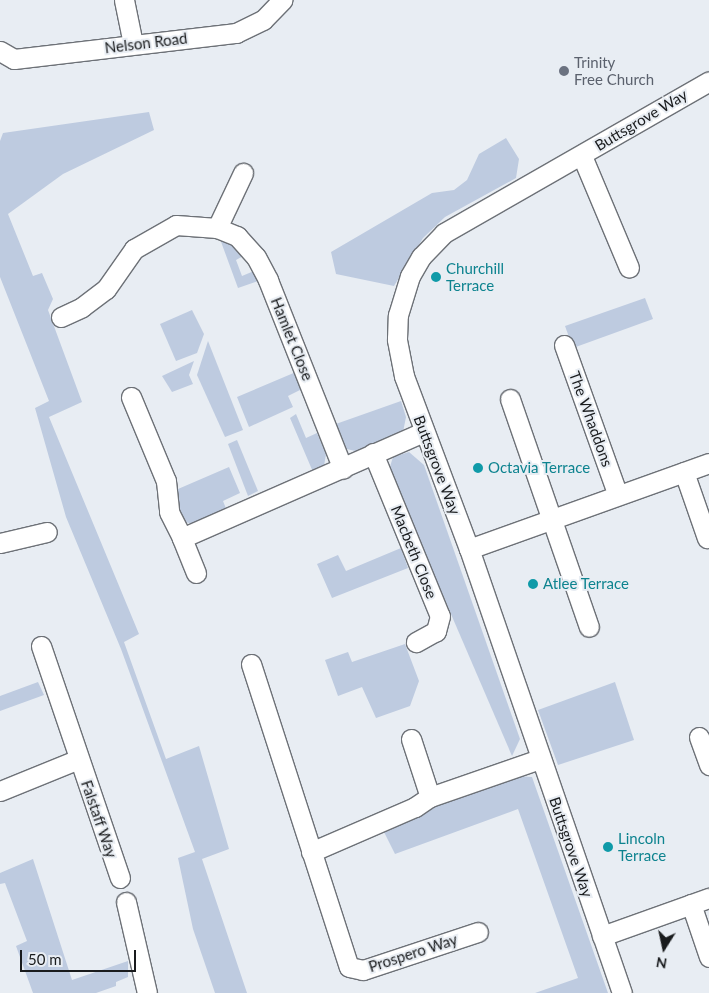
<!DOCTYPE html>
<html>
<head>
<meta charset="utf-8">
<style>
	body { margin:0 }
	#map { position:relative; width:709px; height:993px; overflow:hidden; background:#e8edf3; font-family:Lato,sans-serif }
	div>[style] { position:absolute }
	.green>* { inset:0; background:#becbe0 }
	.roads { filter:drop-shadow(1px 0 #6d7177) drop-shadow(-1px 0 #6d7177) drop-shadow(0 1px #6d7177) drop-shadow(0 -1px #6d7177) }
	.minor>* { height:19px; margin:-9.5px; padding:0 9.5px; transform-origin:9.5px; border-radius:9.5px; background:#fff }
	.dots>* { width:14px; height:14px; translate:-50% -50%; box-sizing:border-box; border:2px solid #e8edf3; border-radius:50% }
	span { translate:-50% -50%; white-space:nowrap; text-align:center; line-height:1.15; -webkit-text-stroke:4px #e8edf3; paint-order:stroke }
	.street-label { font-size:15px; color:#191b1d }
	.worship-label { font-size:15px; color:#5b616d }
	.left { translate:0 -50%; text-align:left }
	.culture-label { font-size:15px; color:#0d838f }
	.north { position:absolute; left:639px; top:923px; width:50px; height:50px; -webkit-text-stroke:4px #e8edf3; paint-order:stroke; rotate:190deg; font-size:14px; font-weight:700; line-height:20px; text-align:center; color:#191b1d }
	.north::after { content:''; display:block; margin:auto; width:18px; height:22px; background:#191b1d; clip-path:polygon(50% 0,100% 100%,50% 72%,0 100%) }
	.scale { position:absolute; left:20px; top:950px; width:116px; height:22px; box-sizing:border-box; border:2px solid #191b1d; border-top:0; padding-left:6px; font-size:15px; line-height:18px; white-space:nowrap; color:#191b1d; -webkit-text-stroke:4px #e8edf3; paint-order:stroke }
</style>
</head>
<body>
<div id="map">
	<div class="green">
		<div style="clip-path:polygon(149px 112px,154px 130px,63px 174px,8px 214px,33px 276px,42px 273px,53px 299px,48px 310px,82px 402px,49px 417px,139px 634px,124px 642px,166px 759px,199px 746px,229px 849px,202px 859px,247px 993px,215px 993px,193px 929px,178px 858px,195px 852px,121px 649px,66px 517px,35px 408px,49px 401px,0 277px,0 141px,3px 133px)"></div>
		<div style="clip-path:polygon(506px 138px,519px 159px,516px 178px,445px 217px,423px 238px,394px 286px,336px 274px,331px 252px,432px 193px,454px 190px,467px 180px,479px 154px)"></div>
		<div style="clip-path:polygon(220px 239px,238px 246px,245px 255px,236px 260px,242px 276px,254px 271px,258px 281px,238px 288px)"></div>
		<div style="clip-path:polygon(645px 298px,653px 319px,573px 348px,565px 326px)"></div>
		<div style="clip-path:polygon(192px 310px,204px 334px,197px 353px,176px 361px,160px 324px)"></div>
		<div style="clip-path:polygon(208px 341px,243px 430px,225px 437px,197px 375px)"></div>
		<div style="clip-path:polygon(194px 361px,189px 375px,193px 384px,172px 392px,162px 376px)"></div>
		<div style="clip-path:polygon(296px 372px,302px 389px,288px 396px,293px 407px,249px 427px,237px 397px)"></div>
		<div style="clip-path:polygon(401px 401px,406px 417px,403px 432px,360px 452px,342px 448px,333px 425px)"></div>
		<div style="clip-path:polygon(296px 414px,306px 438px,317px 433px,326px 454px,324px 466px,313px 472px,290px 418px)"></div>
		<div style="clip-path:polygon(237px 440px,258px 491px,248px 496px,228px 444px)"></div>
		<div style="clip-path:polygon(409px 452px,424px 465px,520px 739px,512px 756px,389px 470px,393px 457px)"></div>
		<div style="clip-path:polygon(229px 467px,240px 493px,223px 501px,227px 511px,195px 524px,184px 522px,178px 512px,178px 489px)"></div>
		<div style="clip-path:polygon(401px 548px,408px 568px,332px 598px,317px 564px,338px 555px,346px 571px)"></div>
		<div style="clip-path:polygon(405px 644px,419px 681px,410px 706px,376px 718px,362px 687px,338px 696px,325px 660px,348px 652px,352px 662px)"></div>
		<div style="clip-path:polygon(38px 682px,44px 695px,0 711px,0 696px)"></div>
		<div style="clip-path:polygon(615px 682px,634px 740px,558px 765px,538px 710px)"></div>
		<div style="clip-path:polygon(516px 776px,532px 777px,608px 993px,535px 993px,578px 978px,518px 809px,395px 854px,384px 832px,436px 805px)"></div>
		<div style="clip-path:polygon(33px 859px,72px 980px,128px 961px,128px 977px,116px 982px,116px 986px,96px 993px,33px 993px,16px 946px,27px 941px,5px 883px,0 884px,0 873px)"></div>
	</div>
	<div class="roads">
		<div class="minor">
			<div style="left:124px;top:0;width:45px;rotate:78.4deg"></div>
			<div style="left:0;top:51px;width:16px;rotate:30deg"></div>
			<div style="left:14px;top:59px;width:224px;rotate:-6.7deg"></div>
			<div style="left:236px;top:33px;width:30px;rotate:-26deg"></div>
			<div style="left:263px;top:20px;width:28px;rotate:-46deg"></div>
			<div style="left:582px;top:156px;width:121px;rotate:67.2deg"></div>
			<div style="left:217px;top:228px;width:61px;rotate:-64.7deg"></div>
			<div style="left:61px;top:317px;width:23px;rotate:-25deg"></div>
			<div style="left:82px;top:307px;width:30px;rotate:-37deg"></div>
			<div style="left:106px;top:289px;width:49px;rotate:-55deg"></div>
			<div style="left:134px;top:249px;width:48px;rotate:-29.7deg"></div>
			<div style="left:176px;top:225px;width:41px;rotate:4.2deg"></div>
			<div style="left:217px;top:228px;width:22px;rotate:22deg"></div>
			<div style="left:237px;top:236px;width:28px;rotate:48deg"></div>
			<div style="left:256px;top:257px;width:26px;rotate:62deg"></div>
			<div style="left:268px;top:280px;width:203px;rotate:68.4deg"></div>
			<div style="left:564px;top:345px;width:157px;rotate:70.3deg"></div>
			<div style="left:131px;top:397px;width:91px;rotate:67.4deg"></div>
			<div style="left:166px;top:481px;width:31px;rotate:84deg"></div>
			<div style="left:169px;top:512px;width:29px;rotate:63deg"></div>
			<div style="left:510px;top:399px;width:241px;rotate:70.9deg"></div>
			<div style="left:373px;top:453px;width:176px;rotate:67.7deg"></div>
			<div style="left:440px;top:616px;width:16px;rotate:105deg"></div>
			<div style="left:436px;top:631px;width:23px;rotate:151deg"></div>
			<div style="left:684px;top:472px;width:70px;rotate:70.8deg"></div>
			<div style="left:0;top:543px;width:48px;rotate:-13.2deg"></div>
			<div style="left:469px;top:549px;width:255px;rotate:-19.7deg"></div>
			<div style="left:196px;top:573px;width:38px;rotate:-112deg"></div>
			<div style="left:182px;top:538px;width:264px;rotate:-23.7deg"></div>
			<div style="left:41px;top:646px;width:245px;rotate:71.2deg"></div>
			<div style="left:251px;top:664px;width:318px;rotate:72.1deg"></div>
			<div style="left:349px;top:967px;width:14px;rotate:12deg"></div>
			<div style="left:363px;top:970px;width:121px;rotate:-18.3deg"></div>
			<div style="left:699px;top:737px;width:30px;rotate:70deg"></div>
			<div style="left:411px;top:739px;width:61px;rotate:71.9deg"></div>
			<div style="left:0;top:791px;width:85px;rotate:-22.1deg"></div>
			<div style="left:311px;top:852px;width:113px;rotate:-23.4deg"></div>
			<div style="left:415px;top:807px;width:18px;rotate:-34deg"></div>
			<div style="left:430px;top:797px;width:116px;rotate:-19.1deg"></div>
			<div style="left:126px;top:902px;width:93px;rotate:77deg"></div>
			<div style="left:691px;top:904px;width:56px;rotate:71.2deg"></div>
			<div style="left:602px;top:936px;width:114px;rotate:-19.6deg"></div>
			<div style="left:622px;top:993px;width:470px;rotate:-109deg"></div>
			<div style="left:469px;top:549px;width:185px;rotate:-110.6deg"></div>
			<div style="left:404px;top:376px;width:38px;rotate:-101deg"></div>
			<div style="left:397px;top:339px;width:24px;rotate:-88deg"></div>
			<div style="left:398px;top:315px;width:41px;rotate:-72.9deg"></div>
			<div style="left:410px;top:276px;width:22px;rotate:-60deg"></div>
			<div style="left:421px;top:257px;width:33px;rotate:-46deg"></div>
			<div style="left:444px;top:233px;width:305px;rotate:-29.8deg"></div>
		</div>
	</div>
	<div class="dots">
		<div style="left:564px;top:71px;background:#6b7280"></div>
		<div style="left:436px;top:277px;background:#0f9aa8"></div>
		<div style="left:478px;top:468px;background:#0f9aa8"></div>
		<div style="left:533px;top:584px;background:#0f9aa8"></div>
		<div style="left:608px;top:847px;background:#0f9aa8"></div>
	</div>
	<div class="street-label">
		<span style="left:146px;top:43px;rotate:-7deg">Nelson Road</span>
		<span style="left:641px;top:120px;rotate:-31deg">Buttsgrove Way</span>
		<span style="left:292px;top:339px;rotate:68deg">Hamlet Close</span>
		<span style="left:591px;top:419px;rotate:70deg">The Whaddons</span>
		<span style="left:437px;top:465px;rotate:69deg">Buttsgrove Way</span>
		<span style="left:414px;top:552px;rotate:68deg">Macbeth Close</span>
		<span style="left:99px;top:819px;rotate:71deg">Falstaff Way</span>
		<span style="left:571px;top:847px;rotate:71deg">Buttsgrove Way</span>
		<span style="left:413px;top:953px;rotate:-18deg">Prospero Way</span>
	</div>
	<div class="worship-label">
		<span class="left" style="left:574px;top:71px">Trinity<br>Free Church</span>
	</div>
	<div class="culture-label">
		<span class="left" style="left:446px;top:277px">Churchill<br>Terrace</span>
		<span class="left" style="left:488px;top:468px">Octavia Terrace</span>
		<span class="left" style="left:543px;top:584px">Atlee Terrace</span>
		<span class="left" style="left:618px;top:847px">Lincoln<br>Terrace</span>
	</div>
	<div class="north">N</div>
	<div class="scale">50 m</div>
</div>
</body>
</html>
